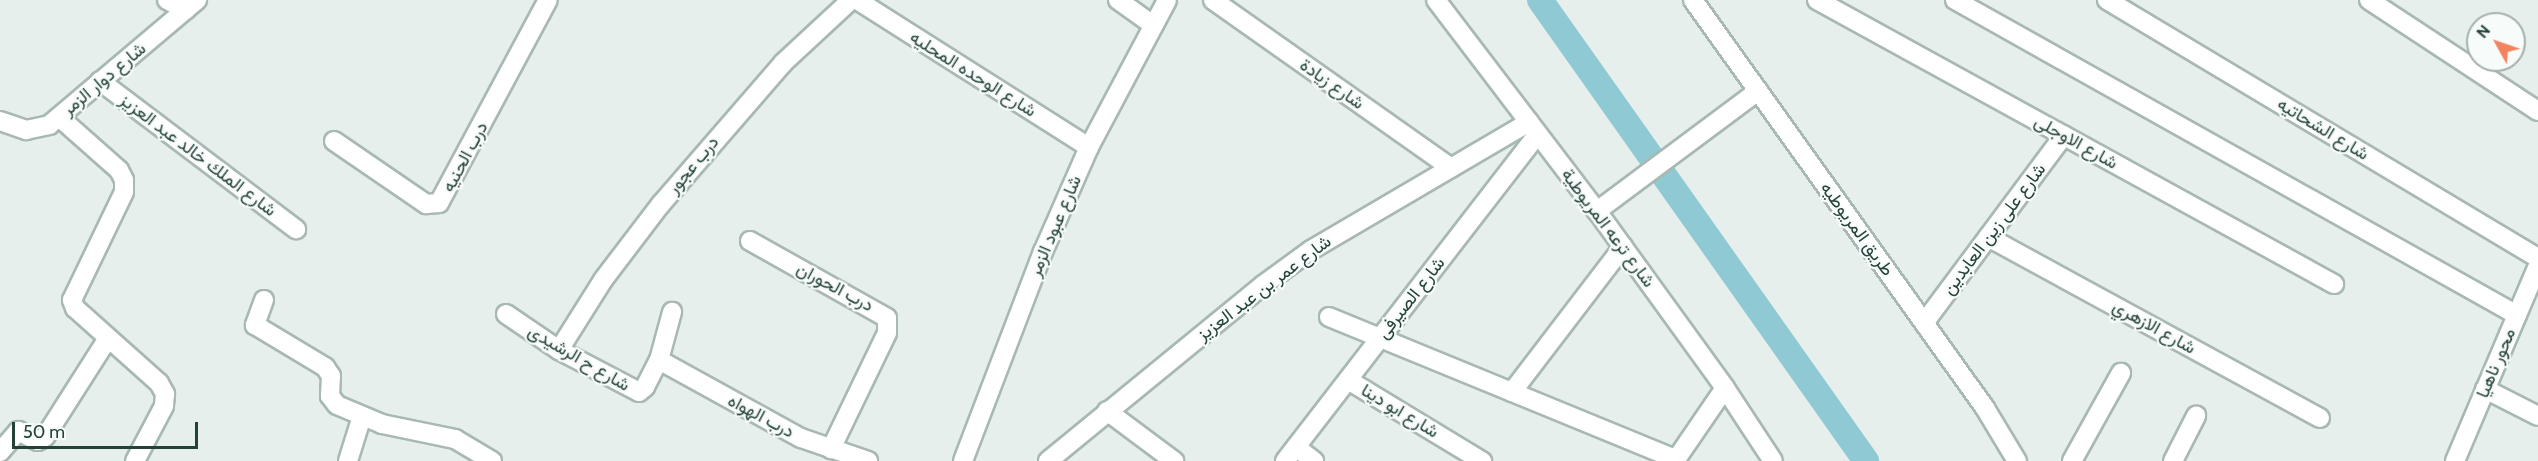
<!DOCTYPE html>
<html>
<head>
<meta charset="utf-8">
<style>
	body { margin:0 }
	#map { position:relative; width:2538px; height:461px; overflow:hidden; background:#e6efeb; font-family:Cabin,Vazirmatn,sans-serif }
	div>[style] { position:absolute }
	.canal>* { height:26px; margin:-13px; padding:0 13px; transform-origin:13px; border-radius:13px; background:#8ec9d4 }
	.roads { filter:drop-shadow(2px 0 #a8b8b2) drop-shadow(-2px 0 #a8b8b2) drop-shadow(0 2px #a8b8b2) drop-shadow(0 -2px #a8b8b2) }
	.minor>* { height:18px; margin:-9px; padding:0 9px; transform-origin:9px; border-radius:9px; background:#fff }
	.tertiary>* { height:18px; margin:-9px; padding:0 9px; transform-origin:9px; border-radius:9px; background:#fff }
	.secondary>* { height:18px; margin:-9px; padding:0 9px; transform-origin:9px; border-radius:9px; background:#fff }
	span { translate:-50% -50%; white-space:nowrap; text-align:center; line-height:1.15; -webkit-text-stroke:4.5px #f7fbf9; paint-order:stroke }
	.street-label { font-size:18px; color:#24423a }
	.north { position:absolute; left:2466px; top:12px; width:60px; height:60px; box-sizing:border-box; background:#f7fbf9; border:2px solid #a3b1ad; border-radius:50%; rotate:310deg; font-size:16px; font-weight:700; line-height:24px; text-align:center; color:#24423a }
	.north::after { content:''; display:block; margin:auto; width:21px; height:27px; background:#f4845f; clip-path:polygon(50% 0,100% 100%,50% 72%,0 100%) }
	.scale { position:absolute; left:12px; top:422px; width:186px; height:27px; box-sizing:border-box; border:3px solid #24423a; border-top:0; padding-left:8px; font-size:18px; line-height:21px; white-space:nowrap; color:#24423a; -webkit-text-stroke:4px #f7fbf9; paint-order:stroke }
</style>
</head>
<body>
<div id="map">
	<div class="canal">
		<div style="left:1540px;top:0;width:565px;rotate:54.73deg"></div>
	</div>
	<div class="roads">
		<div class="minor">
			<div style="left:167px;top:0;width:21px;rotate:28deg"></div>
			<div style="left:857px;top:0;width:275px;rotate:32.4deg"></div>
			<div style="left:1118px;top:0;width:43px;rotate:35.5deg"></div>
			<div style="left:1213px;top:0;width:291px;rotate:35.2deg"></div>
			<div style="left:1817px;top:0;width:590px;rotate:28.78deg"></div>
			<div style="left:1955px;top:0;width:644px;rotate:29.27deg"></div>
			<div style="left:2107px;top:0;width:502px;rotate:30.91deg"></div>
			<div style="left:2369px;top:0;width:202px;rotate:33.3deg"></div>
			<div style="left:100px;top:81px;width:246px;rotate:37.1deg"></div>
			<div style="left:59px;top:117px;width:80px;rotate:41.5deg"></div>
			<div style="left:119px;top:170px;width:11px;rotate:63deg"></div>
			<div style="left:124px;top:180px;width:12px;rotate:90deg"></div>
			<div style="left:124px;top:192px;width:120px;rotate:115.7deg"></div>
			<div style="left:72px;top:300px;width:9px;rotate:69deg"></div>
			<div style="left:75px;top:308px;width:113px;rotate:41.8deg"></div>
			<div style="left:159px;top:383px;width:13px;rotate:61deg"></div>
			<div style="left:165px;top:394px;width:12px;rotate:95deg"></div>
			<div style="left:164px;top:406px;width:62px;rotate:117.8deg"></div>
			<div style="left:0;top:121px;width:28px;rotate:19deg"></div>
			<div style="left:26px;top:130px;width:24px;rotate:-12deg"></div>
			<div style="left:49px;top:125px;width:194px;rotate:-40.2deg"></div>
			<div style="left:334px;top:141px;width:112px;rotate:34.4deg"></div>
			<div style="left:426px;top:204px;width:13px;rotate:-4deg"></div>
			<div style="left:439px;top:203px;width:230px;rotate:-61.8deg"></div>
			<div style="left:1988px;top:237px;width:378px;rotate:28.6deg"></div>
			<div style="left:750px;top:241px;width:157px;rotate:29.3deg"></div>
			<div style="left:887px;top:318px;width:15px;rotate:90deg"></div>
			<div style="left:887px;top:333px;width:129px;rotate:115.8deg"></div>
			<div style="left:264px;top:300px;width:27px;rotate:110deg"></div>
			<div style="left:255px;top:325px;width:82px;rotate:31deg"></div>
			<div style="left:325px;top:367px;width:11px;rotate:56deg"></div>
			<div style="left:331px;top:376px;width:20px;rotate:93deg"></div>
			<div style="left:330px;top:396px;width:11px;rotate:52deg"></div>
			<div style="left:337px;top:405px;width:49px;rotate:22.9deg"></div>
			<div style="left:382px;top:424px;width:75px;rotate:11.6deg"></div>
			<div style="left:455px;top:439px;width:43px;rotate:30.7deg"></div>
			<div style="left:506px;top:314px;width:64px;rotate:34.2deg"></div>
			<div style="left:559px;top:350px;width:90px;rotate:27.7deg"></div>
			<div style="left:639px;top:392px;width:8px;rotate:-40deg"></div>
			<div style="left:645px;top:387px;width:30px;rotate:-63deg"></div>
			<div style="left:659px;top:360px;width:50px;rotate:-74.8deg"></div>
			<div style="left:1329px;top:317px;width:375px;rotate:22.3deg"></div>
			<div style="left:1924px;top:323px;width:234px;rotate:-53.3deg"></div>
			<div style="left:559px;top:350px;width:83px;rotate:-57.8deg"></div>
			<div style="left:603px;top:280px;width:96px;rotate:-52.7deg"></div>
			<div style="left:661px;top:204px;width:186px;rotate:-49.1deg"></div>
			<div style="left:783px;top:63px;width:93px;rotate:-42.8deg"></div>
			<div style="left:659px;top:360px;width:162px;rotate:28.8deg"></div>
			<div style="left:801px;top:438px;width:71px;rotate:18.9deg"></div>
			<div style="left:1348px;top:380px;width:157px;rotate:31.2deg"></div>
			<div style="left:2485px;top:389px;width:59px;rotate:27deg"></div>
			<div style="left:1512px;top:392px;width:183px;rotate:-52.6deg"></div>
			<div style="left:1107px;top:411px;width:84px;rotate:36.7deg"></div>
			<div style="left:1296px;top:447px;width:23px;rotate:38deg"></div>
			<div style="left:0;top:452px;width:28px;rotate:-49deg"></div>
			<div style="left:18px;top:431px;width:22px;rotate:27deg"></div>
			<div style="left:38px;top:441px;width:8px;rotate:-30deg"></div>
			<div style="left:45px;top:437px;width:117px;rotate:-57.5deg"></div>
			<div style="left:348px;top:461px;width:47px;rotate:-72.7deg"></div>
			<div style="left:963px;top:461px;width:224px;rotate:-69.1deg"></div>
			<div style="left:1043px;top:252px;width:115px;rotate:-66.3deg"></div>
			<div style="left:1089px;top:147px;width:166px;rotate:-62deg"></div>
			<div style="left:1048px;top:461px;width:278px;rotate:-39.3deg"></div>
			<div style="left:1263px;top:285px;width:59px;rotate:-36.1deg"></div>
			<div style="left:1311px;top:250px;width:253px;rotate:-30.4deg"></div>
			<div style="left:1285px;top:461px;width:413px;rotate:-52.3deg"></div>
			<div style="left:1675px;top:461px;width:88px;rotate:-55.6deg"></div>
			<div style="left:2072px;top:461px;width:101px;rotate:-60.9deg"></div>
			<div style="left:2173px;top:461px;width:51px;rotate:-62.9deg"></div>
		</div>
		<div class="tertiary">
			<div style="left:1693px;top:0;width:502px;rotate:54.41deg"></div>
			<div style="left:1985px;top:408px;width:62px;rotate:58.9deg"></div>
			<div style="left:1597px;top:211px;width:201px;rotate:-36.7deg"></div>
		</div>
		<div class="secondary">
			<div style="left:1436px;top:0;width:265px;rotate:52.7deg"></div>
			<div style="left:1597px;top:211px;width:218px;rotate:54.1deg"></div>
			<div style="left:1725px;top:388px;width:87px;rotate:56.7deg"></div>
			<div style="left:2455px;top:461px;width:213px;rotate:-67deg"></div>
		</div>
	</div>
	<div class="street-label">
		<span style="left:973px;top:74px;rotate:32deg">شارع الوحده المحليه</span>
		<span style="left:104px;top:79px;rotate:-40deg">شارع دوار الزمر</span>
		<span style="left:1332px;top:84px;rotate:35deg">شارع زيادة</span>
		<span style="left:2323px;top:129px;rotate:31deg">شارع الشحاتيه</span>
		<span style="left:2076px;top:142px;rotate:29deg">شارع الاوجلى</span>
		<span style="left:198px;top:155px;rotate:37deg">شارع الملك خالد عبد العزيز</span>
		<span style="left:465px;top:157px;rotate:-62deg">درب الحنيه</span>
		<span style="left:693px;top:165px;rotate:-50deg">درب عجور</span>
		<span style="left:1055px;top:226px;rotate:-67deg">شارع عبود الزمر</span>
		<span style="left:1608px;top:228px;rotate:53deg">شارع ترعه المريوطية</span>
		<span style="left:1857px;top:229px;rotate:54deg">طريق المريوطيه</span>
		<span style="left:1994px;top:229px;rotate:-53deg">شارع على زين العابدين</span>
		<span style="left:835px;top:287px;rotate:28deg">درب الحوران</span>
		<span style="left:1264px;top:288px;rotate:-37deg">شارع عمر بن عبد العزيز</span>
		<span style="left:1411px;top:298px;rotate:-52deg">شارع الصيرفى</span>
		<span style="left:2154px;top:327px;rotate:29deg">شارع الازهري</span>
		<span style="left:579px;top:358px;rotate:30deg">شارع ح الرشيدى</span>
		<span style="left:2496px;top:363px;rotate:-67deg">محور ناهيا</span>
		<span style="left:1400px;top:411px;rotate:31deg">شارع ابو دينا</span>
		<span style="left:761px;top:416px;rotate:28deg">درب الهواه</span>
	</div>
	<div class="north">N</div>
	<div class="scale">50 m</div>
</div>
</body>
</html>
